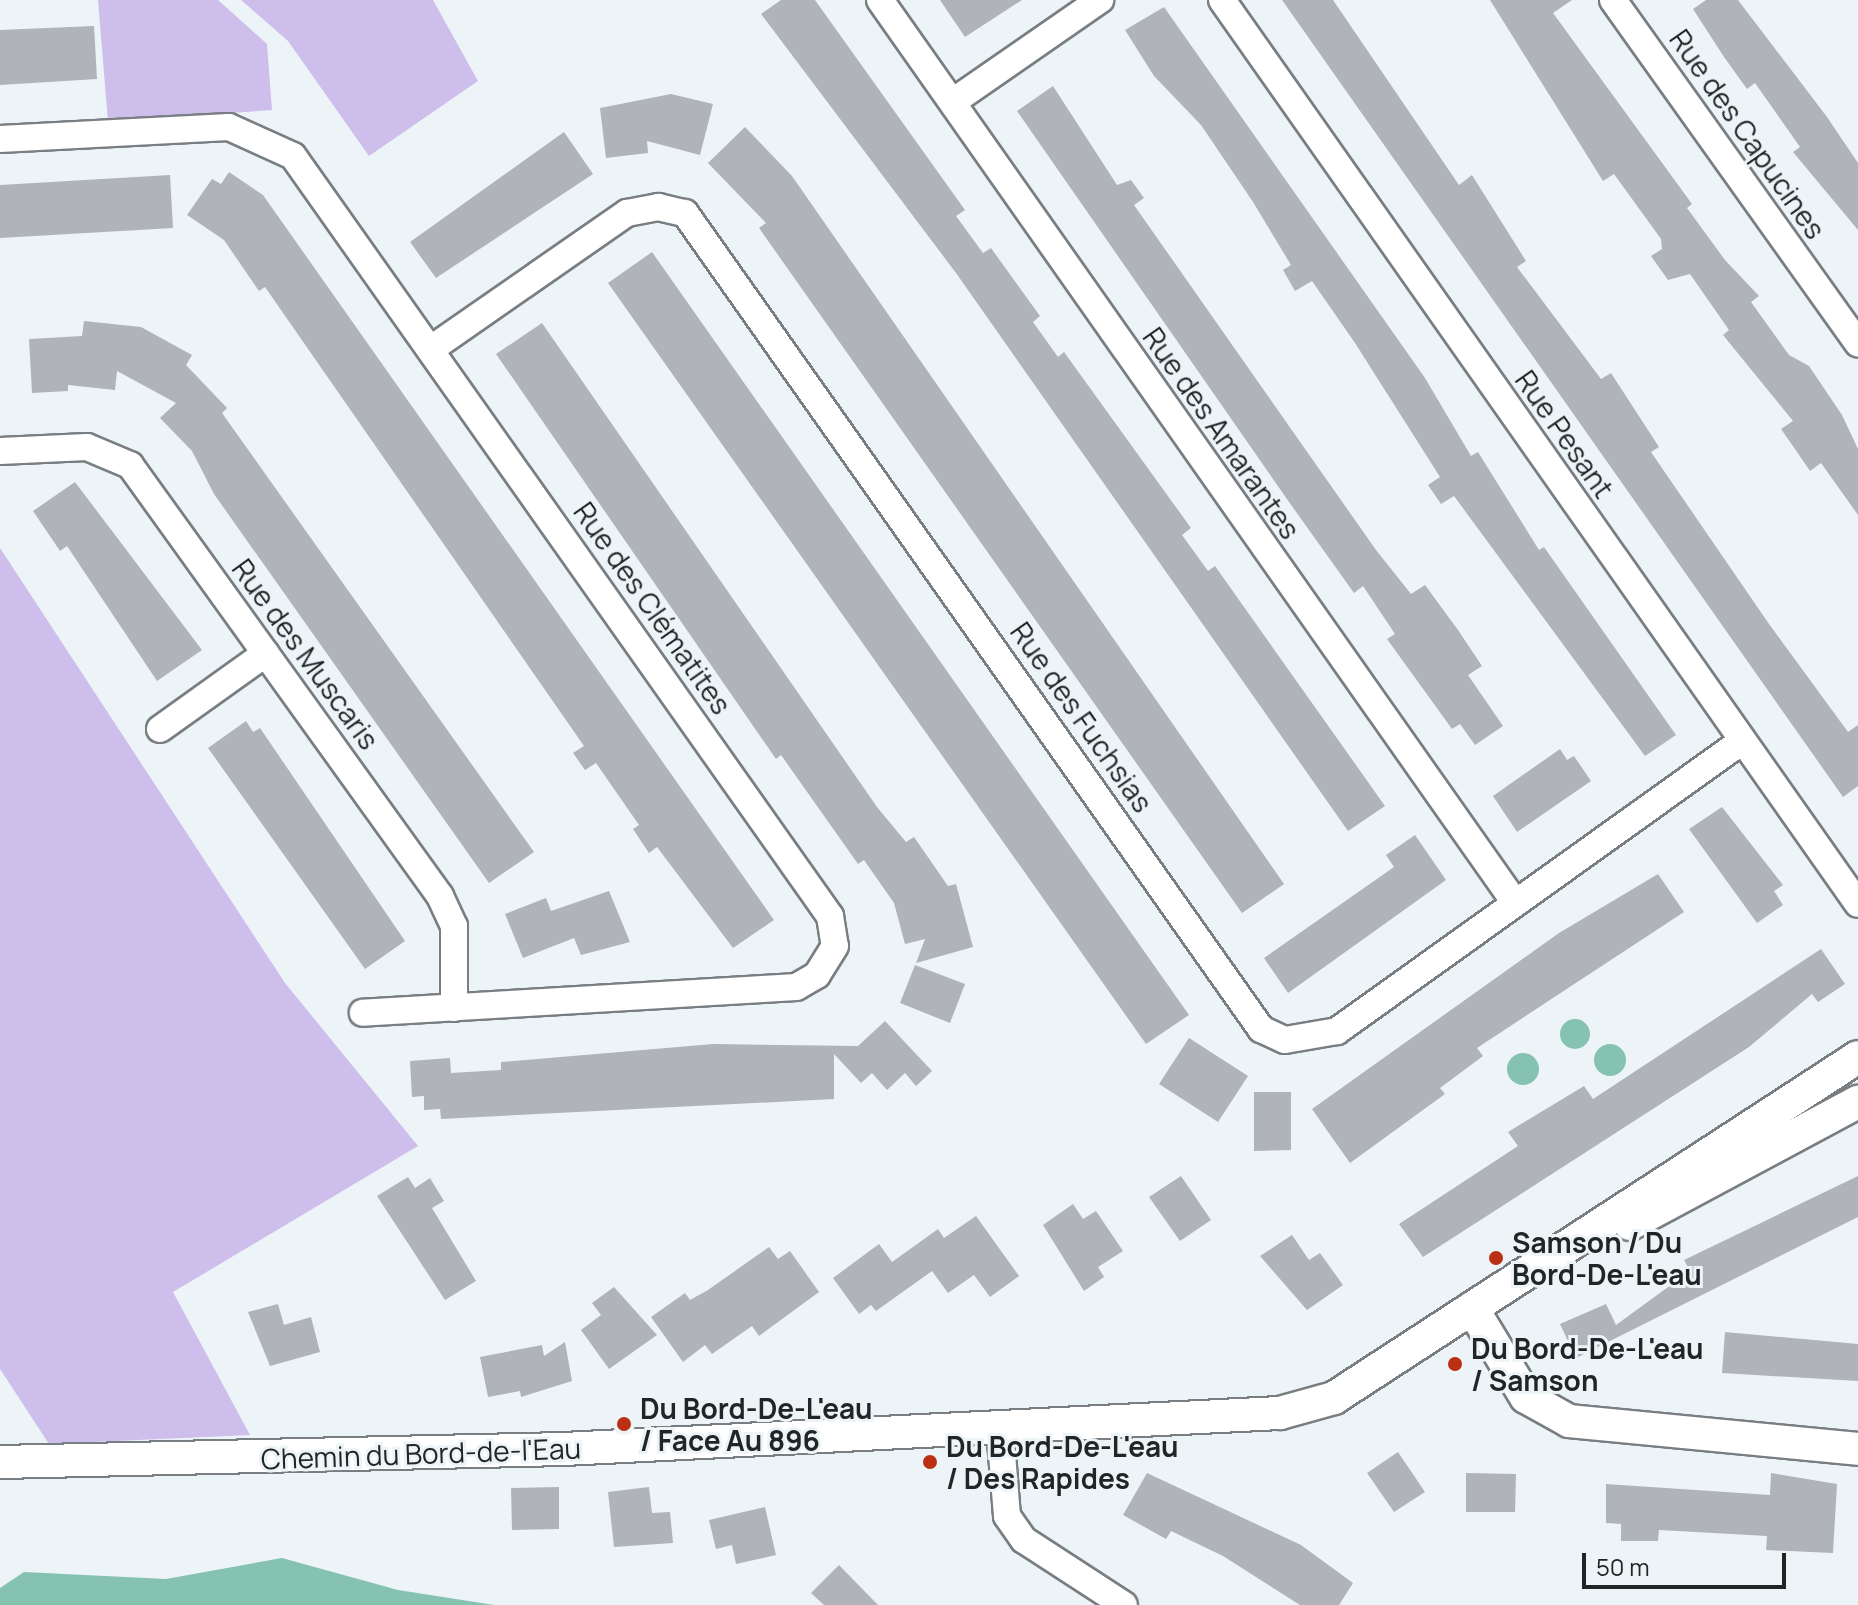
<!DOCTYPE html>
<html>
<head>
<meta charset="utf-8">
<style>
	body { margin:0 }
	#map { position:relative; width:1858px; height:1605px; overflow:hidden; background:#edf4f8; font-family:Manrope,sans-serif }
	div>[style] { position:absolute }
	.green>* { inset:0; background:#cdbeec }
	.water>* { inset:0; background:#85c2b0 }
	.round { border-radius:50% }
	.building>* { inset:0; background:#b0b3b9 }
	.roads { filter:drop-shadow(2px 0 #787e82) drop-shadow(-2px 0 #787e82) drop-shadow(0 2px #787e82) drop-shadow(0 -2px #787e82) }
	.minor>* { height:26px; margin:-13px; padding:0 13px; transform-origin:13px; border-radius:13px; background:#fff }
	.tertiary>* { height:32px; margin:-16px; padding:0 16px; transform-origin:16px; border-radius:16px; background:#fff }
	.dots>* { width:22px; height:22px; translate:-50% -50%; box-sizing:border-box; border:4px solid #edf4f8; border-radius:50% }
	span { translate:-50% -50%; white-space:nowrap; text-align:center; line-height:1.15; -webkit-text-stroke:6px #edf4f8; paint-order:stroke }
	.street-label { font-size:28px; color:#222526 }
	.poi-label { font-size:28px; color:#222526; font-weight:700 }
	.left { translate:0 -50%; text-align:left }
	.scale { position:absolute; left:1582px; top:1553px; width:204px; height:36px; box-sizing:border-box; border:4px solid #222526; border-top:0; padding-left:10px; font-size:24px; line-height:28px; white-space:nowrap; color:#222526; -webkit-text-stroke:6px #edf4f8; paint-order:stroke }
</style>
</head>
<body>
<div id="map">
	<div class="green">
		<div style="clip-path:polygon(98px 0,218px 0,267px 44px,272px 110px,108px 122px)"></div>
		<div style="clip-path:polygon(241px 0,433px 0,478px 81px,369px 156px,288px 41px)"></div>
		<div style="clip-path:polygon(0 548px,285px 983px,418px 1146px,173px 1292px,250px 1435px,49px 1444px,0 1369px)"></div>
	</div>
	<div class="water">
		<div class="round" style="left:1560px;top:1019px;width:30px;height:30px"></div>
		<div class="round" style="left:1594px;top:1044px;width:32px;height:32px"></div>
		<div class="round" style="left:1507px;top:1053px;width:32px;height:32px"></div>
		<div style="clip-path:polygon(282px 1558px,398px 1590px,494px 1605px,0 1605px,0 1588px,24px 1572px,166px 1579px)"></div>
	</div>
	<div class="building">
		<div style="clip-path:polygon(781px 0,815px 0,965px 210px,956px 216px,983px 253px,991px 248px,1040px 316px,1033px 322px,1058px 357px,1064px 352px,1191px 528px,1182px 535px,1208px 571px,1215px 566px,1385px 806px,1348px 831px,956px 273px,761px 14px)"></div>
		<div style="clip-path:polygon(940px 0,1022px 0,965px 37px)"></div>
		<div style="clip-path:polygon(1282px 0,1333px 0,1459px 185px,1472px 175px,1526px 261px,1517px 267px,1601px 379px,1611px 373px,1659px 447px,1651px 452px,1769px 624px,1848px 732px,1858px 725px,1858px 786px,1843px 797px)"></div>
		<div style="clip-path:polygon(1490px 0,1572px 0,1553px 13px,1692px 204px,1687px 208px,1725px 260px,1759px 296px,1751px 302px,1789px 355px,1809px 366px,1842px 415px,1858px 449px,1858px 515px,1821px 463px,1810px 471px,1795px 449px,1781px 429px,1793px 421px,1723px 335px,1729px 330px,1690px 274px,1668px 280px,1651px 256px,1662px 249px,1661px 239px,1614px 174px,1603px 181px)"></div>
		<div style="clip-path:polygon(1706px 0,1738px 0,1827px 117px,1858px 163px,1858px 230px,1793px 152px,1800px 147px,1755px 83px,1747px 89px,1724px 57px,1693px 9px)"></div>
		<div style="clip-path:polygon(1164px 7px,1425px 378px,1471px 456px,1478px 452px,1539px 550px,1544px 547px,1676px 735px,1645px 756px,1454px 496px,1441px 504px,1428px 485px,1440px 477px,1355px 343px,1312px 281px,1295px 291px,1283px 270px,1291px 265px,1253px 202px,1201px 125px,1154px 76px,1125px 30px)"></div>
		<div style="clip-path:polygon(94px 26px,97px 79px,0 85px,0 30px)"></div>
		<div style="clip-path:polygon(1053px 86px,1117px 185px,1131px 180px,1144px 198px,1134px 205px,1376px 550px,1411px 594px,1425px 585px,1458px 630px,1482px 666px,1468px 675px,1503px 726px,1475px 745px,1460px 724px,1452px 729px,1387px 639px,1395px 634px,1363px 586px,1354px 593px,1289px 502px,1017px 111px)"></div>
		<div style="clip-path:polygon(671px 94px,713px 104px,700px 155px,647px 141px,648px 153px,606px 158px,600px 108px)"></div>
		<div style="clip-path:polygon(745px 127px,792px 176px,1284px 884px,1242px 913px,759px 228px,766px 223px,708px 163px)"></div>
		<div style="clip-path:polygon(564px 132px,593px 174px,436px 278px,410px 242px)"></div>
		<div style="clip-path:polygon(229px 172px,263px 195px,774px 920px,733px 948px,657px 847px,649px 853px,633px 829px,639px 825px,596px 763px,585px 770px,573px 753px,584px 746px,265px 287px,259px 291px,224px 240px,187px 215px,212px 179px,221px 184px)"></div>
		<div style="clip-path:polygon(170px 175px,173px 228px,0 238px,0 185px)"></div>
		<div style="clip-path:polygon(652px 252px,1189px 1015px,1146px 1044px,608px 283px)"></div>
		<div style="clip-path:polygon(84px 321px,141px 327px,192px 355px,186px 365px,227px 408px,222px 413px,534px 852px,489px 883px,214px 494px,192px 451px,160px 418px,176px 403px,117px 371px,115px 390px,68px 385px,68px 391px,32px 393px,29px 339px,82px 336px)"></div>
		<div style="clip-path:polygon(542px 323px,877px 807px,906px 842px,914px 837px,948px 886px,956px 884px,973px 947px,916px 963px,925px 939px,905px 944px,894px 903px,864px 860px,858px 864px,781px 755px,776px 759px,496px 354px)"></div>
		<div style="clip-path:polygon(75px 482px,202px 650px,157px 681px,67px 546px,60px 551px,33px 511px)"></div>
		<div style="clip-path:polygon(246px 721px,253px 732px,260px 728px,405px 941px,365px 969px,208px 748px)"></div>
		<div style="clip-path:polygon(1560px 749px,1567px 760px,1574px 756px,1591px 781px,1517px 832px,1493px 796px)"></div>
		<div style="clip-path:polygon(1722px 807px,1783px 885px,1774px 891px,1783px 905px,1757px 923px,1689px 829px)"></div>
		<div style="clip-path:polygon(1415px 835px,1446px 880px,1288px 993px,1264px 958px,1394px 867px,1386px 855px)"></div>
		<div style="clip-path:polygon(1658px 874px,1684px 912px,1477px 1048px,1483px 1056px,1440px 1088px,1445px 1094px,1350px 1163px,1312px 1109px,1559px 933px)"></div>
		<div style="clip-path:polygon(609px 891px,630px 942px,581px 955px,574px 938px,523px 958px,505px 914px,546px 898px,551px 911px)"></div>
		<div style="clip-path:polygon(1821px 949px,1845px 984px,1818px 1002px,1812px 994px,1749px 1047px,1423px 1257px,1399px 1224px,1518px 1146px,1508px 1132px,1584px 1086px,1593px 1099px)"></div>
		<div style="clip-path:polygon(915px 965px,965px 984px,950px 1023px,900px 1003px)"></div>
		<div style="clip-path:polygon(885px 1021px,932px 1071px,916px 1086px,905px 1073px,887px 1090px,872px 1073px,861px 1083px,834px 1054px,834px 1099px,441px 1119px,440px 1109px,424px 1110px,424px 1096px,412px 1097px,410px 1061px,450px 1058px,451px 1073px,501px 1070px,501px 1062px,713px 1044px,858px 1046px)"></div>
		<div style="clip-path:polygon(1189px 1038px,1248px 1076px,1218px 1122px,1159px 1084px)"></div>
		<div style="clip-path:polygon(1254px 1092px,1291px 1092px,1291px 1150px,1254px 1151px)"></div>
		<div style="clip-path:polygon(1181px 1176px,1211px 1220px,1180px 1241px,1149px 1197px)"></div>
		<div style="clip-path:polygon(1858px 1176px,1858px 1217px,1576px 1358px,1560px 1324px,1606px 1304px,1616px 1325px,1690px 1271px,1684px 1260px)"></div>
		<div style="clip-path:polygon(408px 1177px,415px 1188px,430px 1178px,444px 1201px,432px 1208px,476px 1281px,445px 1300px,377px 1196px)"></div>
		<div style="clip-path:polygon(1073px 1204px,1083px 1219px,1096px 1211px,1123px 1251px,1098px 1267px,1104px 1277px,1084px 1291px,1043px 1225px)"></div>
		<div style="clip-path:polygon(976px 1216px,1019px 1276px,990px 1297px,974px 1275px,948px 1293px,932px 1271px,876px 1311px,871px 1305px,859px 1314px,833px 1278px,879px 1244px,892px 1262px,938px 1229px,944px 1238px)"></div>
		<div style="clip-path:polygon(1292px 1235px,1309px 1260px,1320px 1253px,1343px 1285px,1307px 1310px,1260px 1256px)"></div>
		<div style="clip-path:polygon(769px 1247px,778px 1259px,790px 1251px,819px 1292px,759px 1336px,752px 1326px,712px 1354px,705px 1345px,683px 1362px,651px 1317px,685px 1293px,690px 1300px,708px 1290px)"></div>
		<div style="clip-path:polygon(614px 1287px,657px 1335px,609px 1369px,581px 1330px,601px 1315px,592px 1303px)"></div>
		<div style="clip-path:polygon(278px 1304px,284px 1325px,311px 1317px,320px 1352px,270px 1366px,248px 1312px)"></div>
		<div style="clip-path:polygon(1725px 1332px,1858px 1344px,1858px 1381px,1722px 1373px)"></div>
		<div style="clip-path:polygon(565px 1342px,572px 1381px,521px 1397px,520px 1391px,488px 1397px,480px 1357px,542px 1345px,544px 1356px)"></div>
		<div style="clip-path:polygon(1398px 1452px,1425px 1492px,1394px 1512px,1367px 1473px)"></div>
		<div style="clip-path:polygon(1147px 1473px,1301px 1545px,1353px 1583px,1339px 1605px,1300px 1605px,1223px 1556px,1171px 1531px,1166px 1539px,1123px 1515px)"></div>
		<div style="clip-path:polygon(1466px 1473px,1516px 1474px,1515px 1512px,1466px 1512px)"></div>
		<div style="clip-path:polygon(1771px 1473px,1837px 1484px,1833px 1553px,1766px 1550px,1767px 1536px,1659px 1530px,1658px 1541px,1621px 1541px,1621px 1524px,1606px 1523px,1606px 1484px,1770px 1495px)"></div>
		<div style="clip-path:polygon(559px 1487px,559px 1529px,512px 1530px,511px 1488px)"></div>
		<div style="clip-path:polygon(649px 1487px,652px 1513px,670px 1512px,673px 1543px,614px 1547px,608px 1492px)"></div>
		<div style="clip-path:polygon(765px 1507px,776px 1555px,736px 1564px,732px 1545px,716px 1549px,709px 1520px)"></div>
		<div style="clip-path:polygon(839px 1565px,878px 1605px,824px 1605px,811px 1593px)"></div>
	</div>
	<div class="roads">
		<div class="minor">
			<div style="left:880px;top:0;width:1102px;rotate:54.87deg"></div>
			<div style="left:1222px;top:0;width:1105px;rotate:54.87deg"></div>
			<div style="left:1613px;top:0;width:422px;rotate:54.5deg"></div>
			<div style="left:954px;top:101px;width:178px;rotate:-34.7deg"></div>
			<div style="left:0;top:139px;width:229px;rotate:-3deg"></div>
			<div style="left:229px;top:127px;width:70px;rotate:24.4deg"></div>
			<div style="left:293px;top:156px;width:931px;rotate:54.76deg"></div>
			<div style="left:830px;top:916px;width:30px;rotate:81deg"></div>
			<div style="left:835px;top:946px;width:34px;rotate:122deg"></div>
			<div style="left:817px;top:975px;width:24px;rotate:150deg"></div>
			<div style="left:796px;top:987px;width:434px;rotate:176.6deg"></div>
			<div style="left:434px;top:347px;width:235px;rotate:-34.8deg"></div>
			<div style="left:627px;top:213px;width:32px;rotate:-11deg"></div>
			<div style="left:658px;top:207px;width:28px;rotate:13deg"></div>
			<div style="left:685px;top:213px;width:999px;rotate:54.78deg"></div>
			<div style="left:1261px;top:1029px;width:26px;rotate:25deg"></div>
			<div style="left:1285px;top:1040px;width:53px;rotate:-9.8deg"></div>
			<div style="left:1337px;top:1031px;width:497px;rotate:-35.6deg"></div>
			<div style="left:0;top:451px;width:87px;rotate:-2.6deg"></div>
			<div style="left:87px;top:447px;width:47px;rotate:22.7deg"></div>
			<div style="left:130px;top:465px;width:531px;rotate:54.27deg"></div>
			<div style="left:440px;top:896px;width:33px;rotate:65deg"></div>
			<div style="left:454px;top:926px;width:82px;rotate:90deg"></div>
			<div style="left:160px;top:729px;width:130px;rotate:-35.6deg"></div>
			<div style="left:1000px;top:1429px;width:87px;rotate:85.4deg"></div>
			<div style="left:1007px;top:1516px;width:29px;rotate:55deg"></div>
			<div style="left:1024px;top:1540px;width:119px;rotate:33deg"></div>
		</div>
		<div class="tertiary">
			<div style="left:1630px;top:1224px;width:259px;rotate:-28.2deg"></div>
			<div style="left:1472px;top:1308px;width:104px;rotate:58.8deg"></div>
			<div style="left:1526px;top:1397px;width:49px;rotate:29.2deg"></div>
			<div style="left:1569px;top:1421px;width:290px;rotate:5.5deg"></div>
			<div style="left:0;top:1462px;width:564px;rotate:-1.32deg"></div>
			<div style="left:564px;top:1449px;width:717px;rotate:-2.88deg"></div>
			<div style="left:1280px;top:1413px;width:56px;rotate:-15.5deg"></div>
			<div style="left:1334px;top:1398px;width:625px;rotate:-33.05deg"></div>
		</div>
	</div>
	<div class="dots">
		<div style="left:1496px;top:1258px;background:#bb3012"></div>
		<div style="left:1455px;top:1364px;background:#bb3012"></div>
		<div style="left:624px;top:1424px;background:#bb3012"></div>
		<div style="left:930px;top:1462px;background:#bb3012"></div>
	</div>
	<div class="street-label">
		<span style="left:1748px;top:134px;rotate:55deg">Rue des Capucines</span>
		<span style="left:1222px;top:433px;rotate:55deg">Rue des Amarantes</span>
		<span style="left:1565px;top:434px;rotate:55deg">Rue Pesant</span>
		<span style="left:653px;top:608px;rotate:55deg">Rue des Clématites</span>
		<span style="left:306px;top:654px;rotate:54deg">Rue des Muscaris</span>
		<span style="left:1082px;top:717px;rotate:55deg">Rue des Fuchsias</span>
		<span style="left:421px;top:1453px;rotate:-2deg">Chemin du Bord-de-l'Eau</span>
	</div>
	<div class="poi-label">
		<span class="left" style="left:1512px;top:1258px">Samson / Du<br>Bord-De-L'eau</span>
		<span class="left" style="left:1471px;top:1364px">Du Bord-De-L'eau<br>/ Samson</span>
		<span class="left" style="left:640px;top:1424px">Du Bord-De-L'eau<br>/ Face Au 896</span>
		<span class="left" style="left:946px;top:1462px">Du Bord-De-L'eau<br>/ Des Rapides</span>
	</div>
	<div class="scale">50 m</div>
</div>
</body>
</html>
